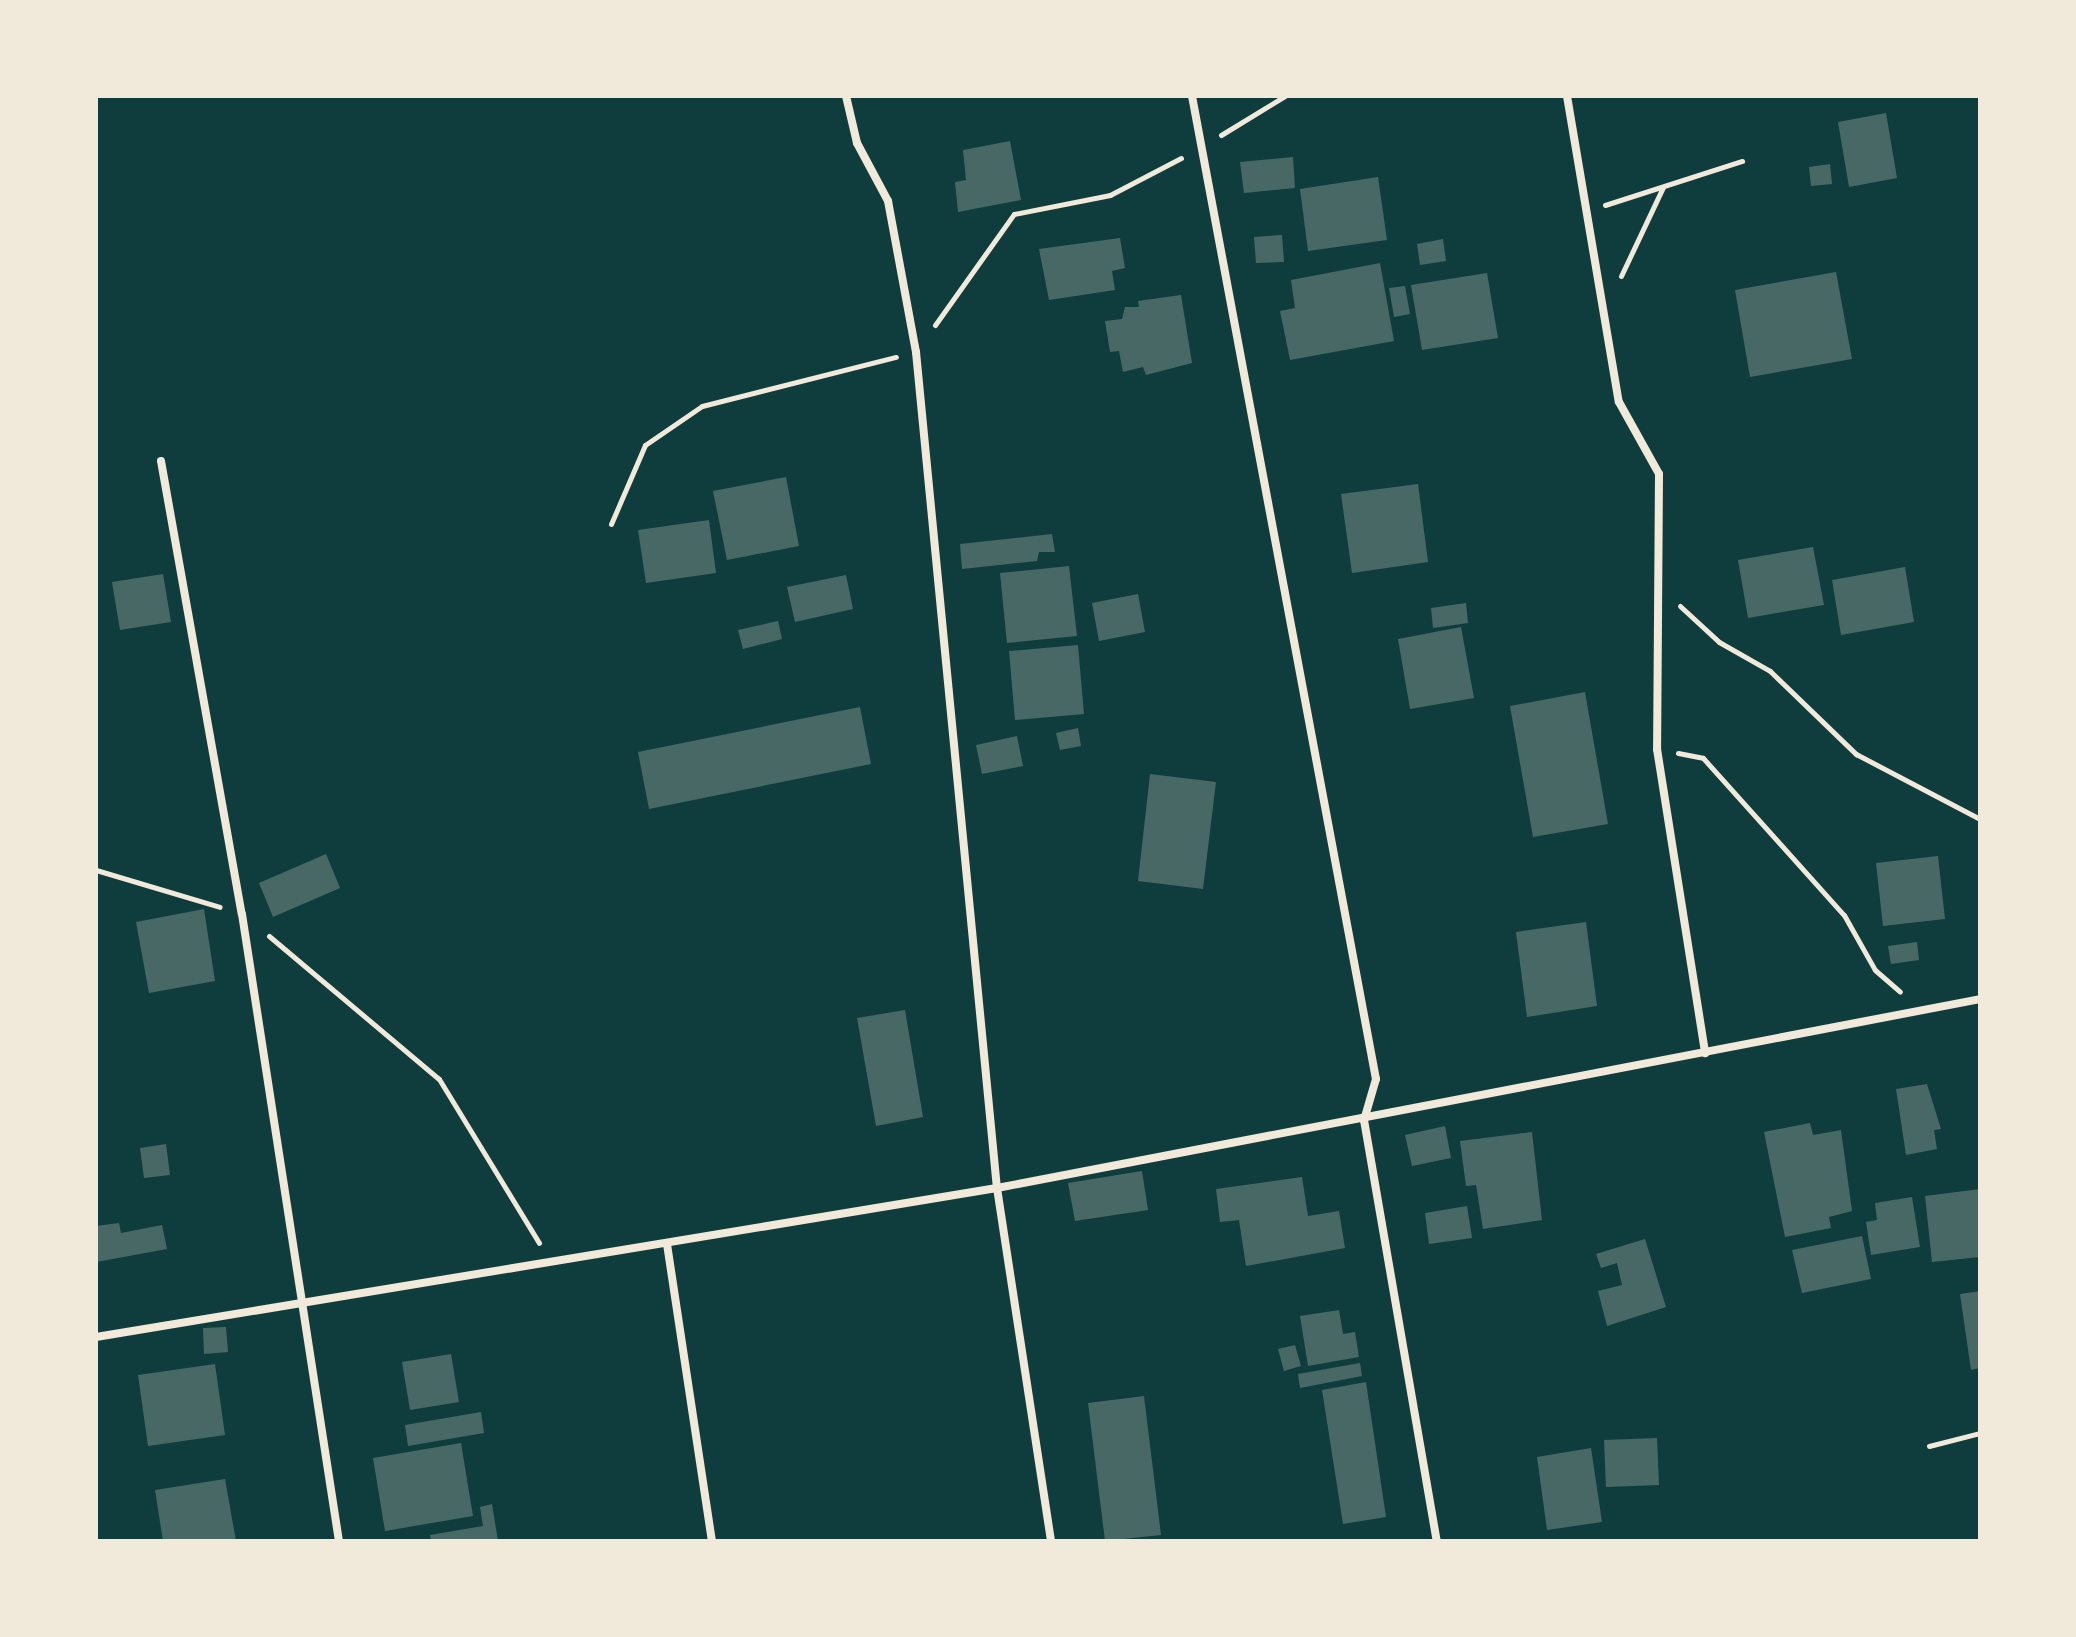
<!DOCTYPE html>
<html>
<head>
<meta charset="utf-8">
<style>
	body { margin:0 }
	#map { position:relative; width:2076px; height:1637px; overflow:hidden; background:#0f3d3e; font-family:"IBM Plex Sans",sans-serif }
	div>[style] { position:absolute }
	.building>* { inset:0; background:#486865 }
	.path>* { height:5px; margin:-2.5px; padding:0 2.5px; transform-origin:2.5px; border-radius:2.5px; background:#f1e9da }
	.minor>* { height:8px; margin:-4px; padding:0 4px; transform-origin:4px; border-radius:4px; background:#f1e9da }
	span { translate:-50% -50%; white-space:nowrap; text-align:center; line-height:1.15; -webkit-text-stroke:6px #f1e9da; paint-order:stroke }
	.frame { position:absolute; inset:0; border:98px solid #f1e9da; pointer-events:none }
</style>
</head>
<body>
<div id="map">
	<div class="building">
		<div style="clip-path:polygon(1886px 113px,1897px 178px,1849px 187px,1838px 122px)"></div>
		<div style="clip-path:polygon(1010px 141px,1021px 200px,958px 212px,955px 182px,966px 180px,963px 150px)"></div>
		<div style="clip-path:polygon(1293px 157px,1295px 188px,1244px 193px,1240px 162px)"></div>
		<div style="clip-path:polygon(1830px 164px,1832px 184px,1811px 186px,1809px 167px)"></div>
		<div style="clip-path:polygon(1378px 177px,1387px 240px,1308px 251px,1300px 189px)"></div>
		<div style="clip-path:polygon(1282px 235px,1284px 262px,1256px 263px,1254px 237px)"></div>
		<div style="clip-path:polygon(1120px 238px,1125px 268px,1112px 271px,1115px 290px,1049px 300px,1039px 249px)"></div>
		<div style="clip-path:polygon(1443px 239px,1446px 261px,1420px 265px,1417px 244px)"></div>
		<div style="clip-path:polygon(1380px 263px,1394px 341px,1290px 360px,1280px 311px,1295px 308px,1291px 280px)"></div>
		<div style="clip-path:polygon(1836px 272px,1852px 359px,1750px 377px,1735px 290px)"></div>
		<div style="clip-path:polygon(1487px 273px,1498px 338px,1422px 350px,1411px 285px)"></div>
		<div style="clip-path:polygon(1405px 286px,1410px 314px,1394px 317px,1389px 288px)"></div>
		<div style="clip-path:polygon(1181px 295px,1192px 363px,1146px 375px,1143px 367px,1123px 372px,1119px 351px,1110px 352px,1105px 321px,1122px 319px,1125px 307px,1139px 307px,1138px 301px)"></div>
		<div style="clip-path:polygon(786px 477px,799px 546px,727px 560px,713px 491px)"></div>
		<div style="clip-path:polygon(1418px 484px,1428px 562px,1352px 573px,1341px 494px)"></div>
		<div style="clip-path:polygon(709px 520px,716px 573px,646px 583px,638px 530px)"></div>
		<div style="clip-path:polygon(1052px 534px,1055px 552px,1039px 552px,1037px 561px,962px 569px,960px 544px)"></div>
		<div style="clip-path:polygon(1813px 547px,1824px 605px,1748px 618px,1738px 560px)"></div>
		<div style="clip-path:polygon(1069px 566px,1077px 636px,1007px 643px,1000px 573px)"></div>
		<div style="clip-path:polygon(1905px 567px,1914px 622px,1841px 635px,1832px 580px)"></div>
		<div style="clip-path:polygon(163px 574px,171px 622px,120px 630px,112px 582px)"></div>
		<div style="clip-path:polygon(846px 575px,853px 609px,795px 622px,787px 587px)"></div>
		<div style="clip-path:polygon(1138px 594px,1145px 632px,1099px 641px,1092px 603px)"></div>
		<div style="clip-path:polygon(1466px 603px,1468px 623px,1433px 628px,1431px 608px)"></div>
		<div style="clip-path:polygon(778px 621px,782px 639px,743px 649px,738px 630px)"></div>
		<div style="clip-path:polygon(1461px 627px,1474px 698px,1410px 709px,1398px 639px)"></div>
		<div style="clip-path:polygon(1078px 645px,1084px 714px,1015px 720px,1009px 651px)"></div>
		<div style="clip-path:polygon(1585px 692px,1608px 824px,1533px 837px,1510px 706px)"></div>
		<div style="clip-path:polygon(860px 707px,871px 764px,649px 809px,638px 752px)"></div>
		<div style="clip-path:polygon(1078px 728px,1081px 746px,1060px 750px,1056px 733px)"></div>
		<div style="clip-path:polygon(1017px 736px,1023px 766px,982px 774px,976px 745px)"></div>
		<div style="clip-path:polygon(1150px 774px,1216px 782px,1203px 889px,1138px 881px)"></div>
		<div style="clip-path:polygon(326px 854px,340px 888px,273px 917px,259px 883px)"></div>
		<div style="clip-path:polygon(1938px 856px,1945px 919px,1883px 926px,1876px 863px)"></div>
		<div style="clip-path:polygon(204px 909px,215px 981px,149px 993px,136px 922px)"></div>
		<div style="clip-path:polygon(1586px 922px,1597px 1006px,1527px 1017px,1516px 932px)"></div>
		<div style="clip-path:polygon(1917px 942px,1919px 960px,1891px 964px,1888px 946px)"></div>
		<div style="clip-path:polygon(905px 1010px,923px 1117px,876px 1126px,857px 1018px)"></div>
		<div style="clip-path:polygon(1927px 1084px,1941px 1129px,1934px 1130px,1937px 1149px,1906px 1155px,1896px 1089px)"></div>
		<div style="clip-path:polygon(1810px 1123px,1813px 1135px,1841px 1130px,1852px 1211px,1829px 1217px,1831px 1228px,1785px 1237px,1764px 1132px)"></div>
		<div style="clip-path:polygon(1445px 1126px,1451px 1158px,1412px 1166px,1405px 1135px)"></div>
		<div style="clip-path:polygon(1532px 1132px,1542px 1220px,1483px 1229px,1476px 1185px,1466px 1186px,1460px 1141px)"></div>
		<div style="clip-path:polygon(166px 1144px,170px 1175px,144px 1178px,140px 1148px)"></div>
		<div style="clip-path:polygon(1142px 1171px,1148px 1210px,1075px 1221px,1068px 1183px)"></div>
		<div style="clip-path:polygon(1302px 1177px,1308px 1216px,1339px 1211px,1345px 1248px,1246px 1266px,1239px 1220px,1220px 1222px,1216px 1189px)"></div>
		<div style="clip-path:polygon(1980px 1189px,1980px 1257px,1932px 1262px,1925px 1196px)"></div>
		<div style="clip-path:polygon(1912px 1197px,1920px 1247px,1871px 1255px,1866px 1222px,1877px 1220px,1875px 1203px)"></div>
		<div style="clip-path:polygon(1467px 1206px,1472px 1238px,1429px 1244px,1425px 1213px)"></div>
		<div style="clip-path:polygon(119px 1223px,121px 1233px,162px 1225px,167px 1249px,96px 1262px,96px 1226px)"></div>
		<div style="clip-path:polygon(1862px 1236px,1871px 1279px,1802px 1293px,1792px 1250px)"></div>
		<div style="clip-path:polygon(1645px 1239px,1666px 1307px,1607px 1326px,1598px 1291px,1622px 1285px,1617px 1263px,1601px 1268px,1596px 1254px)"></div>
		<div style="clip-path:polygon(1980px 1291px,1980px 1368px,1971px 1370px,1960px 1294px)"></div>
		<div style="clip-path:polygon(1339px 1310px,1343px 1334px,1355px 1332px,1359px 1357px,1308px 1366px,1300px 1316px)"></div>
		<div style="clip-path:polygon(226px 1327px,228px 1352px,204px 1354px,203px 1328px)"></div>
		<div style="clip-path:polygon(1295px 1345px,1301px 1366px,1284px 1371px,1278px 1349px)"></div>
		<div style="clip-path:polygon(451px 1354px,459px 1402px,410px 1410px,402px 1362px)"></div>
		<div style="clip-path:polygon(1360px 1363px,1362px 1376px,1300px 1388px,1298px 1374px)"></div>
		<div style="clip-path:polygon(215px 1364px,225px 1435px,148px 1446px,138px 1375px)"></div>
		<div style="clip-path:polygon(1366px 1382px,1386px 1517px,1343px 1524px,1322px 1390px)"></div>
		<div style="clip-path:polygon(1144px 1396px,1161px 1535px,1105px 1541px,1088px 1403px)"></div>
		<div style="clip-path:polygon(481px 1412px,484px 1433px,408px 1446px,405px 1425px)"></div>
		<div style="clip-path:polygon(1657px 1438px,1659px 1485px,1606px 1487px,1604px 1440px)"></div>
		<div style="clip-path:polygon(461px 1443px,473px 1516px,385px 1531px,373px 1458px)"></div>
		<div style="clip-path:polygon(1591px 1448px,1602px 1522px,1547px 1530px,1537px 1457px)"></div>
		<div style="clip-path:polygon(225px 1479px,236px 1541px,163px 1541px,155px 1490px)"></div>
		<div style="clip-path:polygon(492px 1504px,498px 1541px,431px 1541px,430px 1535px,483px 1526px,480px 1507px)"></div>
	</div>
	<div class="path">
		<div style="left:1221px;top:135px;width:75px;rotate:-31.4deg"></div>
		<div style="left:1605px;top:205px;width:144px;rotate:-17.8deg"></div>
		<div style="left:1621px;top:276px;width:98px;rotate:-64.7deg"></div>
		<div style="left:935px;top:325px;width:136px;rotate:-54.6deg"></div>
		<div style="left:1014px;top:214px;width:98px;rotate:-11.2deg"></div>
		<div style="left:1110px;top:195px;width:80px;rotate:-27.5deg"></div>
		<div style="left:611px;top:524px;width:86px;rotate:-66.7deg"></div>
		<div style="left:645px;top:445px;width:69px;rotate:-34.4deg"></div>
		<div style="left:702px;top:406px;width:200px;rotate:-14.2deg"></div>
		<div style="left:1680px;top:606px;width:53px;rotate:42.7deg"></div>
		<div style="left:1719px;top:642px;width:59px;rotate:29.6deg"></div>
		<div style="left:1770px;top:671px;width:120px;rotate:44deg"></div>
		<div style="left:1856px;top:754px;width:140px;rotate:27.7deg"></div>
		<div style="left:1678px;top:753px;width:25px;rotate:11deg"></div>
		<div style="left:1703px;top:758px;width:211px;rotate:48.1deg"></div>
		<div style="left:1844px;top:915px;width:63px;rotate:60.6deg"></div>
		<div style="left:1875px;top:970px;width:33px;rotate:41deg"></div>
		<div style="left:96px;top:870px;width:129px;rotate:16.6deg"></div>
		<div style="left:269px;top:936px;width:222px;rotate:40.1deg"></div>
		<div style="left:439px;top:1079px;width:192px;rotate:58.6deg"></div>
		<div style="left:1929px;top:1446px;width:53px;rotate:-14.3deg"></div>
	</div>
	<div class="minor">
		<div style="left:846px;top:96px;width:48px;rotate:76.8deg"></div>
		<div style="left:857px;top:143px;width:66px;rotate:61.9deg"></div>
		<div style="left:888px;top:201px;width:154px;rotate:79.5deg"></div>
		<div style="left:916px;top:352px;width:840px;rotate:84.47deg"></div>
		<div style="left:997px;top:1188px;width:357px;rotate:81.3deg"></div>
		<div style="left:1192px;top:96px;width:1000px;rotate:79.4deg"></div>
		<div style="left:1376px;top:1079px;width:43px;rotate:106.3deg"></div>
		<div style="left:1364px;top:1120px;width:427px;rotate:80.2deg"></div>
		<div style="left:1567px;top:96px;width:310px;rotate:80.4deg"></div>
		<div style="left:1619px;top:402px;width:82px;rotate:60.9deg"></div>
		<div style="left:1659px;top:474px;width:275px;rotate:90.4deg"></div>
		<div style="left:1657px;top:749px;width:308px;rotate:81deg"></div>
		<div style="left:161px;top:461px;width:460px;rotate:79.9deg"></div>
		<div style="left:242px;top:914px;width:634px;rotate:81.21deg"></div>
		<div style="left:667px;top:1244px;width:300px;rotate:81.4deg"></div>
		<div style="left:96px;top:1337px;width:913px;rotate:-9.39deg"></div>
		<div style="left:997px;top:1188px;width:1001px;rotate:-10.88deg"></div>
	</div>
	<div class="frame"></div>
</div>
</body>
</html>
